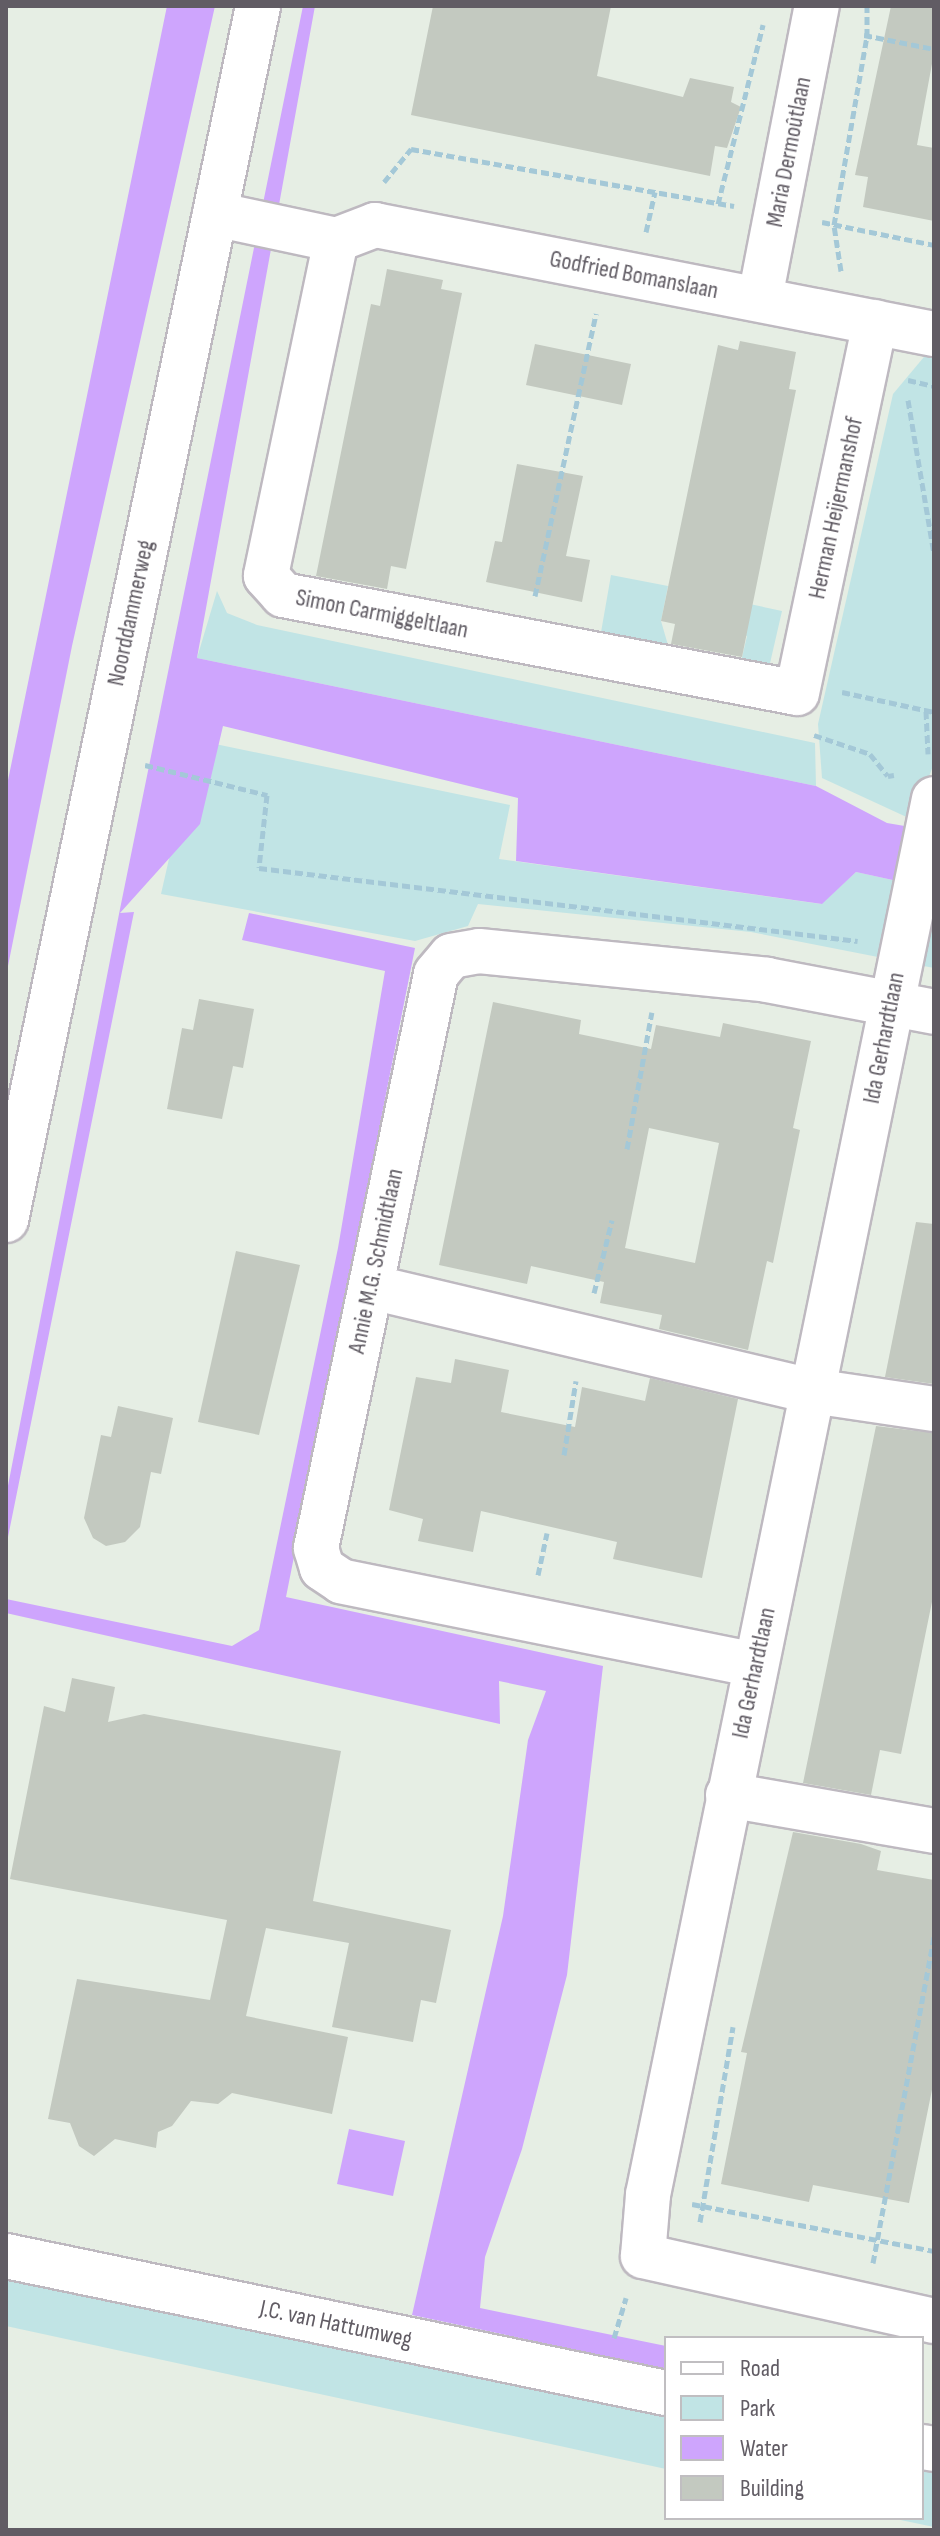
<!DOCTYPE html>
<html>
<head>
<meta charset="utf-8">
<style>
	body { margin:0 }
	#map { position:relative; width:940px; height:2536px; overflow:hidden; background:#e6eee4; font-family:"Sofia Sans Condensed",sans-serif }
	div>[style] { position:absolute }
	.green>* { inset:0; background:#c1e4e5 }
	.water>* { inset:0; background:#cea5fd }
	.building>* { inset:0; background:#c3c9c0 }
	.path>* { height:5px; margin-top:-2.5px; transform-origin:0; background:repeating-linear-gradient(90deg,#a4c8d7 0 8px,transparent 0 12px) }
	.roads { filter:drop-shadow(2px 0 #beb9c0) drop-shadow(-2px 0 #beb9c0) drop-shadow(0 2px #beb9c0) drop-shadow(0 -2px #beb9c0) }
	.street>* { height:44px; margin:-22px; padding:0 22px; transform-origin:22px; border-radius:22px; background:#fff }
	.secondary>* { height:44px; margin:-22px; padding:0 22px; transform-origin:22px; border-radius:22px; background:#fff }
	span { translate:-50% -50%; white-space:nowrap; text-align:center; line-height:1.15; -webkit-text-stroke:6px #fff; paint-order:stroke }
	.street-label { font-size:24px; color:#615c64 }
	.frame { position:absolute; inset:0; border:8px solid #615c64; pointer-events:none }
	.legend { position:absolute; left:664px; top:2336px; width:260px; height:184px; box-sizing:border-box; background:#fff; border:2px solid #c0bec1; margin:0; padding:10px 14px; list-style:none; font-size:24px; color:#615c64 }
	.legend li { display:flex; align-items:center; gap:16px; height:40px }
	.legend b { width:40px; border:2px solid #c0bec1 }
</style>
</head>
<body>
<div id="map">
	<div class="green">
		<div style="clip-path:polygon(934px 345px,934px 763px,913px 820px,822px 778px,818px 724px,893px 394px)"></div>
		<div style="clip-path:polygon(611px 575px,668px 586px,661px 621px,670px 652px,600px 638px)"></div>
		<div style="clip-path:polygon(217px 591px,227px 613px,257px 625px,815px 743px,816px 786px,197px 658px)"></div>
		<div style="clip-path:polygon(745px 603px,782px 611px,768px 672px,740px 666px,747px 636px,739px 633px)"></div>
		<div style="clip-path:polygon(196px 740px,510px 805px,499px 859px,821px 904px,856px 872px,934px 889px,934px 968px,751px 932px,478px 904px,468px 926px,415px 941px,161px 894px)"></div>
		<div style="clip-path:polygon(6px 2272px,666px 2411px,666px 2469px,6px 2326px)"></div>
		<div style="clip-path:polygon(922px 2465px,934px 2467px,934px 2527px,891px 2518px,922px 2518px)"></div>
	</div>
	<div class="water">
		<div style="clip-path:polygon(167px 6px,215px 6px,72px 646px,6px 976px,6px 790px)"></div>
		<div style="clip-path:polygon(303px 6px,315px 6px,197px 658px,816px 786px,887px 823px,934px 831px,934px 889px,856px 872px,822px 904px,516px 861px,518px 798px,223px 726px,200px 824px,120px 913px,134px 912px,6px 1547px,6px 1496px,119px 914px)"></div>
		<div style="clip-path:polygon(249px 913px,415px 948px,286px 1597px,603px 1666px,567px 1975px,522px 2149px,485px 2257px,480px 2308px,666px 2346px,666px 2369px,412px 2315px,503px 1916px,528px 1740px,546px 1691px,499px 1681px,500px 1724px,6px 1613px,6px 1599px,232px 1646px,259px 1630px,338px 1248px,385px 971px,242px 940px)"></div>
		<div style="clip-path:polygon(349px 2129px,405px 2141px,393px 2196px,337px 2184px)"></div>
	</div>
	<div class="building">
		<div style="clip-path:polygon(433px 6px,611px 6px,597px 76px,683px 97px,690px 78px,734px 87px,731px 102px,741px 107px,727px 148px,715px 146px,710px 176px,411px 115px)"></div>
		<div style="clip-path:polygon(891px 6px,934px 6px,934px 53px,917px 145px,934px 148px,934px 221px,863px 207px,868px 177px,855px 175px)"></div>
		<div style="clip-path:polygon(387px 269px,443px 280px,441px 289px,462px 293px,406px 569px,391px 566px,387px 589px,316px 576px,371px 304px,380px 306px)"></div>
		<div style="clip-path:polygon(740px 341px,796px 352px,789px 389px,796px 390px,742px 657px,671px 644px,675px 624px,661px 621px,718px 345px,738px 350px)"></div>
		<div style="clip-path:polygon(535px 344px,631px 364px,622px 405px,526px 385px)"></div>
		<div style="clip-path:polygon(517px 464px,583px 476px,566px 556px,590px 560px,582px 602px,486px 582px,495px 541px,502px 542px)"></div>
		<div style="clip-path:polygon(199px 999px,254px 1009px,243px 1068px,233px 1066px,222px 1119px,167px 1109px,182px 1028px,193px 1030px)"></div>
		<div style="clip-path:polygon(evenodd,493px 1002px,581px 1020px,579px 1034px,651px 1049px,656px 1025px,720px 1037px,723px 1023px,811px 1041px,793px 1128px,800px 1130px,773px 1263px,767px 1261px,748px 1350px,659px 1329px,662px 1315px,600px 1303px,604px 1282px,531px 1266px,527px 1284px,439px 1265px,493px 1002px,649px 1128px,719px 1143px,695px 1263px,625px 1248px,649px 1128px)"></div>
		<div style="clip-path:polygon(916px 1222px,934px 1224px,934px 1384px,885px 1377px)"></div>
		<div style="clip-path:polygon(236px 1251px,300px 1265px,259px 1435px,198px 1422px)"></div>
		<div style="clip-path:polygon(455px 1359px,509px 1370px,501px 1412px,575px 1427px,582px 1387px,645px 1401px,650px 1378px,738px 1399px,702px 1578px,613px 1559px,617px 1542px,481px 1511px,473px 1552px,418px 1541px,423px 1519px,389px 1510px,416px 1377px,451px 1383px)"></div>
		<div style="clip-path:polygon(118px 1406px,173px 1418px,161px 1474px,151px 1472px,140px 1527px,125px 1542px,106px 1546px,93px 1538px,84px 1518px,101px 1435px,111px 1437px)"></div>
		<div style="clip-path:polygon(876px 1426px,934px 1433px,934px 1592px,901px 1754px,880px 1750px,871px 1795px,803px 1783px)"></div>
		<div style="clip-path:polygon(72px 1678px,115px 1687px,108px 1722px,144px 1714px,341px 1751px,313px 1901px,451px 1930px,436px 2003px,421px 2000px,413px 2042px,332px 2027px,349px 1943px,266px 1928px,246px 2016px,348px 2037px,332px 2114px,232px 2093px,218px 2104px,191px 2101px,172px 2126px,158px 2132px,156px 2148px,115px 2139px,94px 2156px,79px 2146px,70px 2123px,48px 2119px,77px 1979px,210px 2000px,227px 1920px,10px 1879px,44px 1706px,65px 1712px)"></div>
		<div style="clip-path:polygon(793px 1832px,861px 1844px,881px 1851px,877px 1870px,934px 1880px,934px 2080px,909px 2203px,813px 2185px,809px 2202px,721px 2184px,747px 2053px,741px 2052px)"></div>
	</div>
	<div class="path">
		<div style="left:864px;top:35px;width:71px;rotate:11.3deg"></div>
		<div style="left:384px;top:182px;width:43px;rotate:-50.7deg"></div>
		<div style="left:411px;top:149px;width:328px;rotate:10deg"></div>
		<div style="left:718px;top:204px;width:185px;rotate:-75.9deg"></div>
		<div style="left:822px;top:222px;width:114px;rotate:11.6deg"></div>
		<div style="left:646px;top:232px;width:41px;rotate:-77.3deg"></div>
		<div style="left:841px;top:271px;width:47px;rotate:-98.7deg"></div>
		<div style="left:834px;top:225px;width:192px;rotate:-80.1deg"></div>
		<div style="left:867px;top:36px;width:30px;rotate:-90deg"></div>
		<div style="left:908px;top:380px;width:27px;rotate:13deg"></div>
		<div style="left:908px;top:400px;width:155px;rotate:80.4deg"></div>
		<div style="left:535px;top:596px;width:289px;rotate:-77.8deg"></div>
		<div style="left:842px;top:692px;width:94px;rotate:12.3deg"></div>
		<div style="left:926px;top:711px;width:43px;rotate:87.3deg"></div>
		<div style="left:814px;top:735px;width:59px;rotate:18.7deg"></div>
		<div style="left:870px;top:754px;width:28px;rotate:51deg"></div>
		<div style="left:888px;top:776px;width:6px;rotate:-9deg"></div>
		<div style="left:145px;top:765px;width:126px;rotate:13.8deg"></div>
		<div style="left:267px;top:795px;width:73px;rotate:96.3deg"></div>
		<div style="left:259px;top:868px;width:603px;rotate:6.95deg"></div>
		<div style="left:627px;top:1149px;width:139px;rotate:-79.7deg"></div>
		<div style="left:594px;top:1293px;width:75px;rotate:-76.1deg"></div>
		<div style="left:564px;top:1455px;width:75px;rotate:-80.8deg"></div>
		<div style="left:538px;top:1575px;width:43px;rotate:-77.9deg"></div>
		<div style="left:692px;top:2204px;width:247px;rotate:11deg"></div>
		<div style="left:700px;top:2222px;width:198px;rotate:-80.4deg"></div>
		<div style="left:873px;top:2263px;width:332px;rotate:-79.4deg"></div>
		<div style="left:614px;top:2338px;width:42px;rotate:-73.3deg"></div>
	</div>
	<div class="roads">
		<div class="street">
			<div style="left:215px;top:214px;width:124px;rotate:12.1deg"></div>
			<div style="left:336px;top:240px;width:343px;rotate:101.8deg"></div>
			<div style="left:266px;top:576px;width:25px;rotate:48deg"></div>
			<div style="left:283px;top:595px;width:523px;rotate:10.79deg"></div>
			<div style="left:797px;top:693px;width:379px;rotate:-78.1deg"></div>
			<div style="left:336px;top:240px;width:42px;rotate:-21deg"></div>
			<div style="left:375px;top:225px;width:570px;rotate:11.03deg"></div>
			<div style="left:760px;top:298px;width:298px;rotate:-79deg"></div>
			<div style="left:934px;top:799px;width:1425px;rotate:101.58deg"></div>
			<div style="left:648px;top:2195px;width:61px;rotate:94.7deg"></div>
			<div style="left:643px;top:2256px;width:298px;rotate:12.6deg"></div>
			<div style="left:371px;top:1287px;width:453px;rotate:13.3deg"></div>
			<div style="left:812px;top:1391px;width:123px;rotate:8.4deg"></div>
			<div style="left:756px;top:1665px;width:423px;rotate:-168.6deg"></div>
			<div style="left:341px;top:1581px;width:23px;rotate:-146deg"></div>
			<div style="left:322px;top:1568px;width:21px;rotate:-107deg"></div>
			<div style="left:316px;top:1548px;width:586px;rotate:-78.19deg"></div>
			<div style="left:436px;top:974px;width:23px;rotate:-50deg"></div>
			<div style="left:451px;top:956px;width:28px;rotate:-10deg"></div>
			<div style="left:479px;top:951px;width:289px;rotate:5.7deg"></div>
			<div style="left:767px;top:980px;width:170px;rotate:10.8deg"></div>
			<div style="left:728px;top:1795px;width:209px;rotate:9.9deg"></div>
		</div>
		<div class="secondary">
			<div style="left:6px;top:1220px;width:1240px;rotate:-78.27deg"></div>
			<div style="left:6px;top:2256px;width:674px;rotate:11.73deg"></div>
			<div style="left:922px;top:2447px;width:12px;rotate:9deg"></div>
		</div>
	</div>
	<div class="street-label">
		<span style="left:789px;top:152px;rotate:-79deg">Maria Dermoûtlaan</span>
		<span style="left:634px;top:275px;rotate:11deg">Godfried Bomanslaan</span>
		<span style="left:836px;top:508px;rotate:-78deg">Herman Heijermanshof</span>
		<span style="left:131px;top:613px;rotate:-78deg">Noorddammerweg</span>
		<span style="left:382px;top:614px;rotate:11deg">Simon Carmiggeltlaan</span>
		<span style="left:884px;top:1038px;rotate:-79deg">Ida Gerhardtlaan</span>
		<span style="left:376px;top:1261px;rotate:-78deg">Annie M.G. Schmidtlaan</span>
		<span style="left:754px;top:1673px;rotate:-78deg">Ida Gerhardtlaan</span>
		<span style="left:336px;top:2324px;rotate:12deg">J.C. van Hattumweg</span>
	</div>
	<div class="frame"></div>
	<ul class="legend">
	<li><b style="height:10px;background:#fff"></b>Road</li>
	<li><b style="height:22px;background:#c1e4e5"></b>Park</li>
	<li><b style="height:22px;background:#cea5fd"></b>Water</li>
	<li><b style="height:22px;background:#c3c9c0"></b>Building</li>
	</ul>
</div>
</body>
</html>
